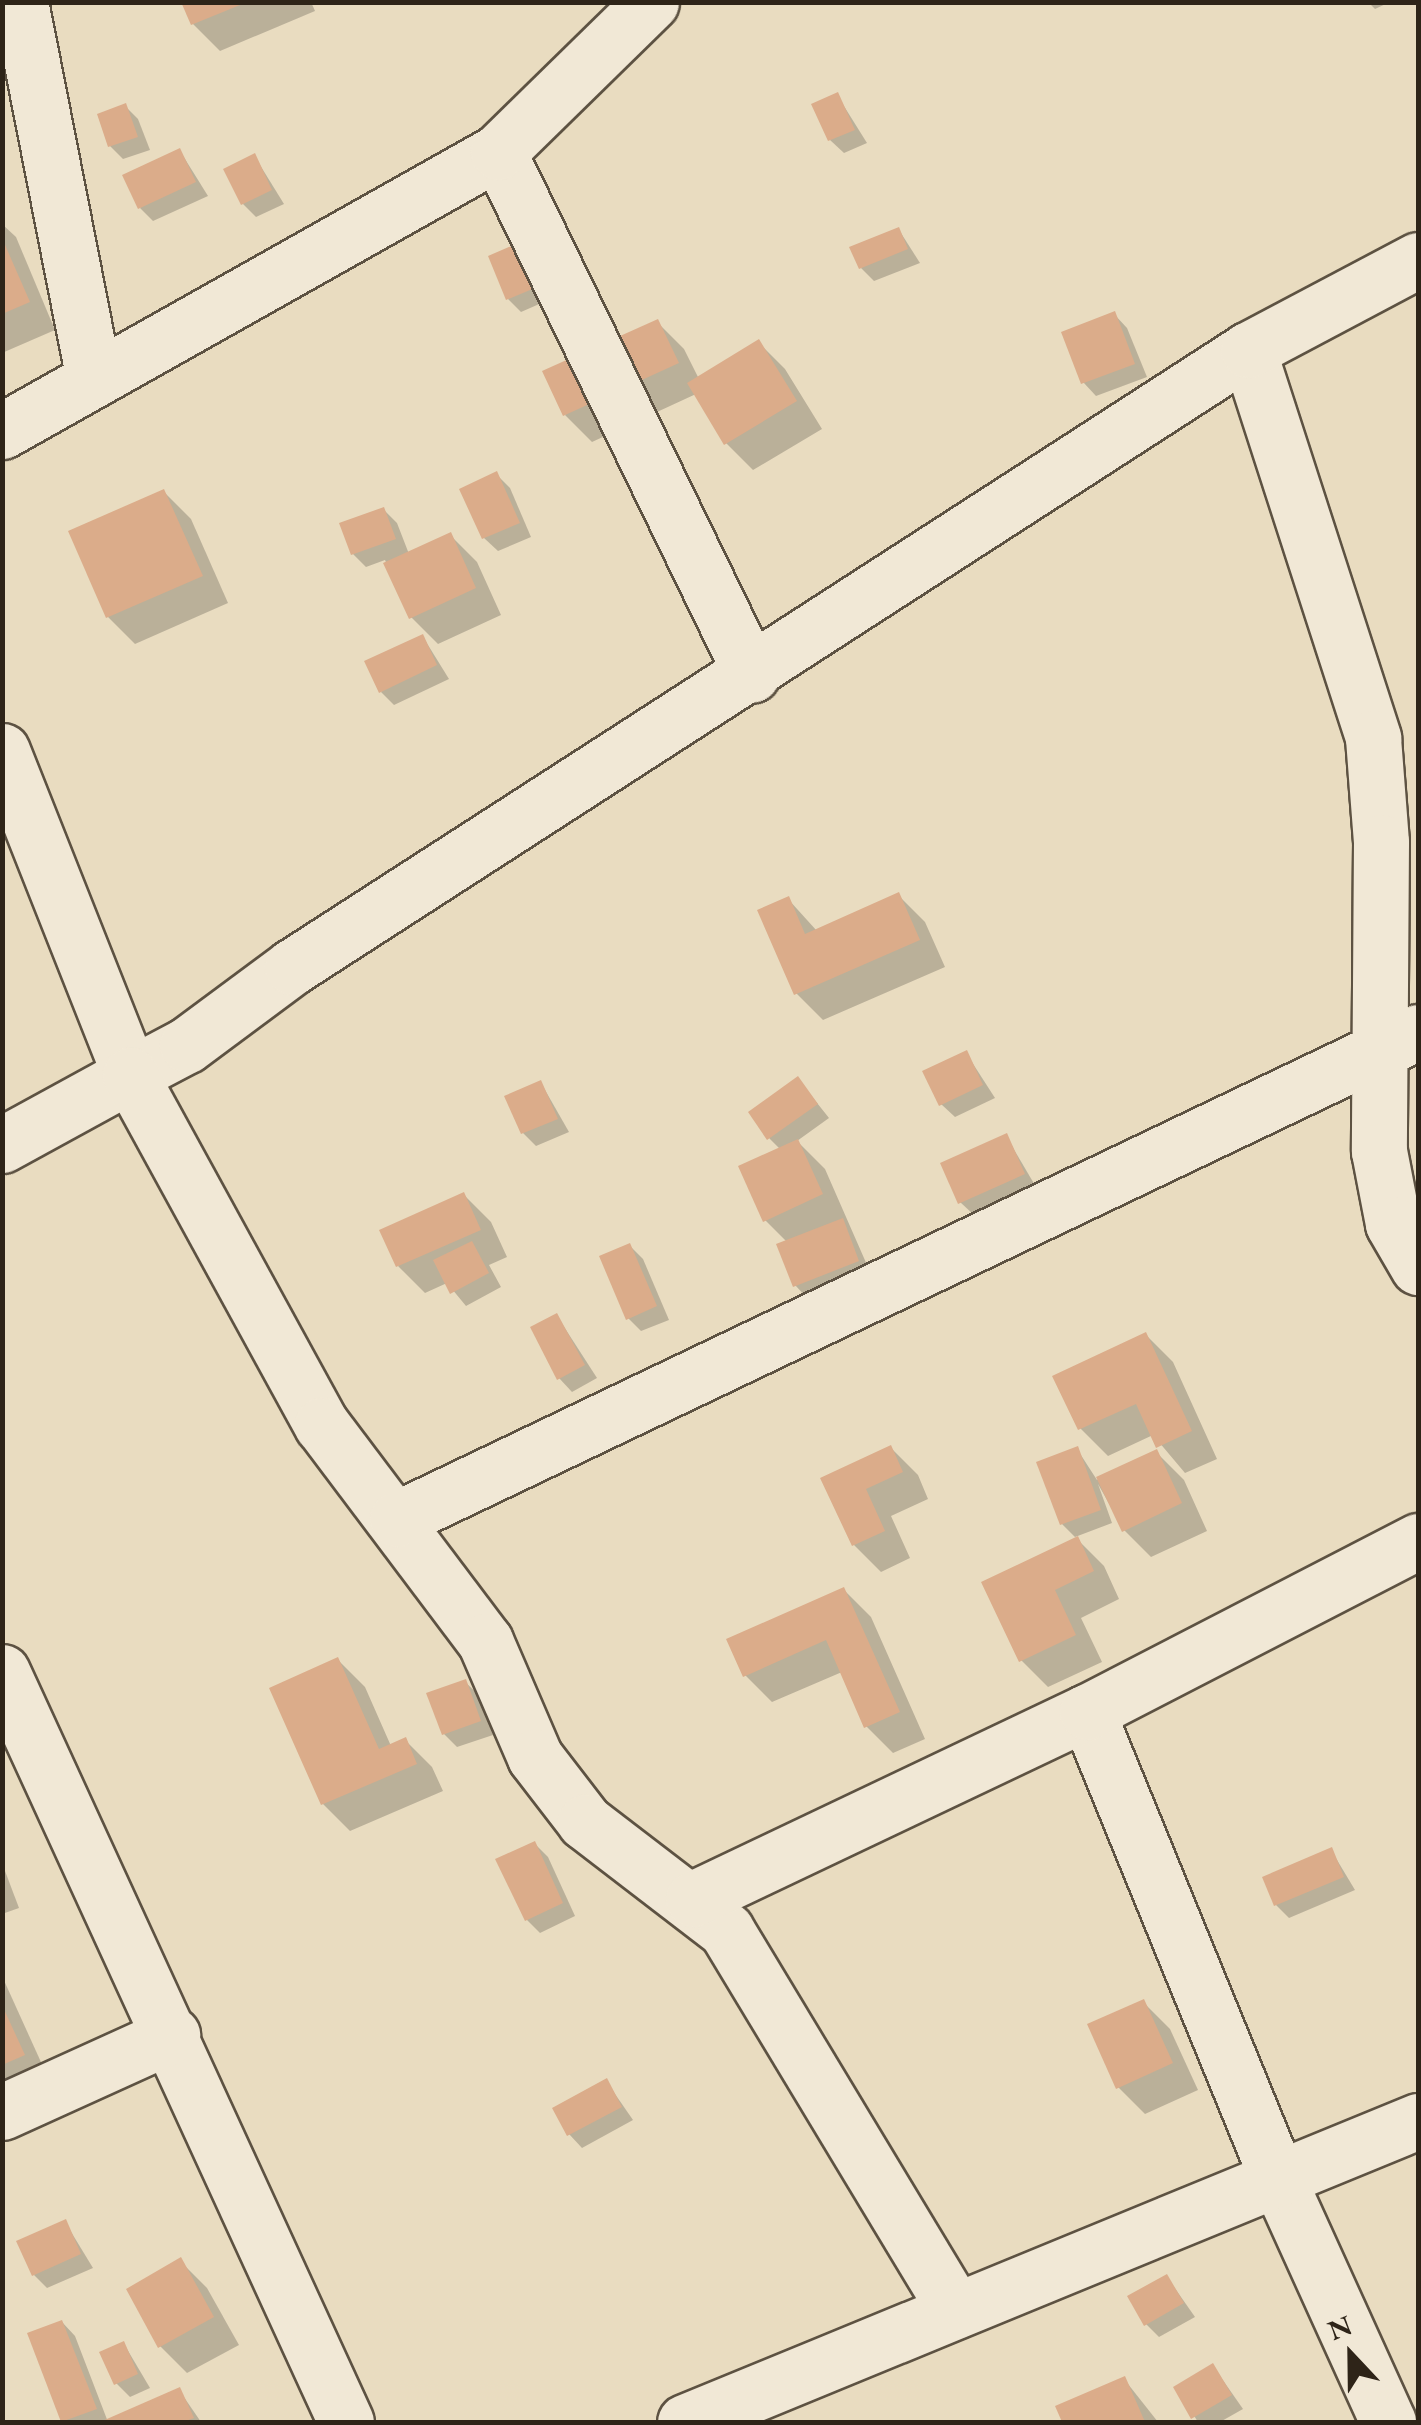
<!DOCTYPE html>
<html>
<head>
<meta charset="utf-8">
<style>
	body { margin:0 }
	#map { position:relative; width:1421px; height:2425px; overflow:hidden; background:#e9dcc0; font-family:"EB Garamond",serif }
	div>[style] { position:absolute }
	.shadow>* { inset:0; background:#0003 }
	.building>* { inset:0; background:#dbac8a }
	.roads { filter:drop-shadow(2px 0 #5d5242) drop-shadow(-2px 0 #5d5242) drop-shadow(0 2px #5d5242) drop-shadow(0 -2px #5d5242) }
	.minor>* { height:55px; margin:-27.5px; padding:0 27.5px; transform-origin:27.5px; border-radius:27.5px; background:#f1e8d6 }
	span { translate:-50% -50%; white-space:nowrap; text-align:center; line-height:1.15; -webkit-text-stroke:9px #f1e8d6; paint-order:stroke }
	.frame { position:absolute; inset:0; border:5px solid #2e2418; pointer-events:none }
	.north { position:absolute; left:1301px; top:2305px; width:100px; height:100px; -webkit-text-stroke:8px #f1e8d6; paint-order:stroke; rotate:338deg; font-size:28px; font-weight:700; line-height:40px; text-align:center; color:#2e2418 }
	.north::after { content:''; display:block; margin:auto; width:35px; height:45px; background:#2e2418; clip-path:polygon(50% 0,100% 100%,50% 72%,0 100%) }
</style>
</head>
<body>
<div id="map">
	<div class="shadow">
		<div style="clip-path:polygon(184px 2px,311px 2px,315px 11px,220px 51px,193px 24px)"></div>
		<div style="clip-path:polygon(1368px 2px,1390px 2px,1375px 9px)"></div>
		<div style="clip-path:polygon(837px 95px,867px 143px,844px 153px,830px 140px)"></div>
		<div style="clip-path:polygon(125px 106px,138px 119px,150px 150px,123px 159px,110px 146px)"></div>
		<div style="clip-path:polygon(180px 151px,208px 196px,153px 221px,140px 208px)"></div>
		<div style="clip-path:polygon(255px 157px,284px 204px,256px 217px,243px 204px)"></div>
		<div style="clip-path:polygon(2px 224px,16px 237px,55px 330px,2px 353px)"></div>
		<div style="clip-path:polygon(899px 230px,920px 263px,874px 281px,861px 268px)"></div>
		<div style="clip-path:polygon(536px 258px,553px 298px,521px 312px,508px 299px)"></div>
		<div style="clip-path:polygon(1114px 314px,1127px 328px,1147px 377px,1096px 396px,1083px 382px)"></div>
		<div style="clip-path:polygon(657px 322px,684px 349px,699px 379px,758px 342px,785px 369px,822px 429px,753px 470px,726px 443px,696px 394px,592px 442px,565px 415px)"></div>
		<div style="clip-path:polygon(496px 474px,510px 488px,531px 537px,498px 551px,484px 538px)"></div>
		<div style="clip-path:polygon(164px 492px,191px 519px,228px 603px,135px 644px,108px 617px)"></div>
		<div style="clip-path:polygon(384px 510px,397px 523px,409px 554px,450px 535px,477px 562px,501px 615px,438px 644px,411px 617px,385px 560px,366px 567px,353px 554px)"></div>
		<div style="clip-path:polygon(423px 637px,449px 679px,394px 705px,381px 692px)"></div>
		<div style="clip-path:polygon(898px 895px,925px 922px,945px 967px,823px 1020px,796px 993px,788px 899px,817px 931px)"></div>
		<div style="clip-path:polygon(966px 1053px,995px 1098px,955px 1117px,941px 1104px)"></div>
		<div style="clip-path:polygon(798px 1079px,829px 1118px,797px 1141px,825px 1169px,871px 1274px,808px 1299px,795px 1285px,787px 1242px,765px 1220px,781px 1150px,769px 1138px)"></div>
		<div style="clip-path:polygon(541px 1083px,569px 1132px,536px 1146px,523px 1133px)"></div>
		<div style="clip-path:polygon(1006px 1136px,1036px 1187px,974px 1215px,960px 1202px)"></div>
		<div style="clip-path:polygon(464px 1195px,491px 1222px,507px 1257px,489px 1265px,501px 1287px,466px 1306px,447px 1283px,425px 1293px,398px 1266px)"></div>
		<div style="clip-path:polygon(630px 1246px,643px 1259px,669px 1320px,641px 1331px,628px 1318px)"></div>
		<div style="clip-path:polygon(557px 1316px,597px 1378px,572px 1392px,559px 1378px)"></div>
		<div style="clip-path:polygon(1146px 1335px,1173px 1362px,1217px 1459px,1185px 1473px,1153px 1435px,1108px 1456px,1081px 1429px,1056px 1377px)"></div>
		<div style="clip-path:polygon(891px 1448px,918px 1475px,928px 1499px,891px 1516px,910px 1558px,881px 1572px,854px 1545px,823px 1479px)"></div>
		<div style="clip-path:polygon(1077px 1449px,1097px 1480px,1156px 1452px,1184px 1480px,1207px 1531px,1151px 1557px,1124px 1530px,1098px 1484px,1112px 1523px,1075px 1537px,1104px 1566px,1119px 1599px,1081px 1618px,1102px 1662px,1048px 1687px,1021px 1660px,1077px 1539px,1062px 1524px)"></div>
		<div style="clip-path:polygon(844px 1590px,871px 1617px,925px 1739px,893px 1753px,866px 1726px,842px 1672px,772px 1702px,745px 1675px)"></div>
		<div style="clip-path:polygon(338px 1660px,365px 1687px,391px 1746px,405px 1740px,432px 1767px,443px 1791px,350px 1831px,323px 1804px)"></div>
		<div style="clip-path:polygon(465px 1682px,479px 1695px,493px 1735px,457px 1747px,444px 1734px)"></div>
		<div style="clip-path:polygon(535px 1844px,548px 1857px,575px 1916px,540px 1933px,527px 1920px)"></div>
		<div style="clip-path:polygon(1331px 1850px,1355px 1890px,1289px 1918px,1276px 1905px)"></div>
		<div style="clip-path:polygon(2px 1863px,19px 1908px,2px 1914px)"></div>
		<div style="clip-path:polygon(2px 1976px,50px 2082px,22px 2095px,2px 2076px)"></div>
		<div style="clip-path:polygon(1143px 2002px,1170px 2029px,1198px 2090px,1145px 2114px,1118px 2087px)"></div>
		<div style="clip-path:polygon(606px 2081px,633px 2120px,582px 2148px,569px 2134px)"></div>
		<div style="clip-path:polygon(65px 2222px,93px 2268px,47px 2288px,34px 2275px)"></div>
		<div style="clip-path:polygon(180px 2261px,207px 2288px,239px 2345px,187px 2373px,160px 2346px)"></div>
		<div style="clip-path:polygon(1167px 2277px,1195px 2317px,1159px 2337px,1146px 2324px)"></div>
		<div style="clip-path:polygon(62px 2322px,75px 2336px,108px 2422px,179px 2390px,201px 2422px,65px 2422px,30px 2334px)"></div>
		<div style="clip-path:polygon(124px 2344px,150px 2388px,130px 2397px,116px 2383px)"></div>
		<div style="clip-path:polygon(1213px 2366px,1243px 2409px,1220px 2422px,1198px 2422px,1176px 2388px)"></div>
		<div style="clip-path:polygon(1124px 2379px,1158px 2422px,1065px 2422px,1058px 2407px)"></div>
	</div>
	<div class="building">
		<div style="clip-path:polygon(181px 2px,245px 2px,245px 3px,191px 25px)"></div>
		<div style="clip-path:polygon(838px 92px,855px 130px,828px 141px,811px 104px)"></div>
		<div style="clip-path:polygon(126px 103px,138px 137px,108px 147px,97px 114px)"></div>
		<div style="clip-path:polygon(180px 148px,196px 182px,138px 209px,122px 175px)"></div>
		<div style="clip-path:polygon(255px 153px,272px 190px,241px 205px,223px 169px)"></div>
		<div style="clip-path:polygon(899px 227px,908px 249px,859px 269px,849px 247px)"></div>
		<div style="clip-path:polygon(2px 238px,30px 302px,2px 314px)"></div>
		<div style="clip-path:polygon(523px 241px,542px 285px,506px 300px,488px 256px)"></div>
		<div style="clip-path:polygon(1115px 311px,1135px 364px,1081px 384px,1061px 332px)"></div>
		<div style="clip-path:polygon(658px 319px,679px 363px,563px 416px,542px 371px)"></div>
		<div style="clip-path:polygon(759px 339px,797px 401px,724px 445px,687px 383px)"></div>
		<div style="clip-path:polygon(497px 471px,520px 523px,482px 539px,459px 489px)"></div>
		<div style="clip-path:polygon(164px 489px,203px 576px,106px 618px,68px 531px)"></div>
		<div style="clip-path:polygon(384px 507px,396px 539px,351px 555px,339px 523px)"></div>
		<div style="clip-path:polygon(451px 532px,476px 588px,409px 619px,383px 563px)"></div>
		<div style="clip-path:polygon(423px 634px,437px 665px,379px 693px,364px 661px)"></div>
		<div style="clip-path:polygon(899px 892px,920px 940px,794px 995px,757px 910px,789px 896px,805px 934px)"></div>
		<div style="clip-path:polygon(967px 1050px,983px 1085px,939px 1106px,922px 1071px)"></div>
		<div style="clip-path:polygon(798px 1076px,818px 1104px,767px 1140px,748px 1112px)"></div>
		<div style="clip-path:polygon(541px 1080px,558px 1119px,521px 1134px,504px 1096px)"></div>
		<div style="clip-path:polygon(1007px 1133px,1025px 1174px,958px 1204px,940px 1163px)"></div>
		<div style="clip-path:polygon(798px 1139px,823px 1194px,763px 1222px,738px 1166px)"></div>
		<div style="clip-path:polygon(464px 1192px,481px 1230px,396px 1267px,379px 1230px)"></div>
		<div style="clip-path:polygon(843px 1218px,859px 1261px,793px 1287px,776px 1244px)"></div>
		<div style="clip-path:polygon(472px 1241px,489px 1273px,450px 1294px,433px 1260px)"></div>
		<div style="clip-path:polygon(630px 1243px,657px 1306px,626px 1320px,599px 1256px)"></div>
		<div style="clip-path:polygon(557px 1313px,585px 1365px,557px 1380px,530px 1327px)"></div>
		<div style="clip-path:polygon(1146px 1332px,1192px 1431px,1156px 1448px,1136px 1404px,1078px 1430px,1052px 1376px)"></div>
		<div style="clip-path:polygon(891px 1445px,903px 1472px,866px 1489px,885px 1531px,852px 1546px,820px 1478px)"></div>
		<div style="clip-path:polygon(1078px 1446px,1101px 1510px,1060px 1525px,1036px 1462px)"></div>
		<div style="clip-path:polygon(1157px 1449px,1182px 1503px,1122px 1532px,1096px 1477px)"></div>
		<div style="clip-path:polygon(1078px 1536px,1094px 1571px,1055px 1590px,1076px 1635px,1019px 1662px,981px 1582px)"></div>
		<div style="clip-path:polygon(844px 1587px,900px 1712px,864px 1728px,826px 1640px,743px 1677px,726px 1639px)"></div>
		<div style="clip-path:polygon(338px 1657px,379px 1749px,406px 1737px,417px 1764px,321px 1805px,269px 1688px)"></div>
		<div style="clip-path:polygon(466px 1679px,481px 1721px,442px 1735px,426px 1693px)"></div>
		<div style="clip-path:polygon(535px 1841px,563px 1903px,525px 1921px,495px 1859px)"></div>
		<div style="clip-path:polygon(1332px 1847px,1344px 1877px,1274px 1906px,1262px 1877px)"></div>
		<div style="clip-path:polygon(1144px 1999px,1173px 2063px,1116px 2089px,1087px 2024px)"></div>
		<div style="clip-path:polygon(2px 2005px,25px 2055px,2px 2065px)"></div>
		<div style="clip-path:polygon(607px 2078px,622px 2107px,567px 2136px,552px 2108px)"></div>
		<div style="clip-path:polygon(66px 2219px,81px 2254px,32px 2276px,16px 2241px)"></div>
		<div style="clip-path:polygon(181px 2257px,214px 2317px,158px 2348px,126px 2289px)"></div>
		<div style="clip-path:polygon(1167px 2274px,1184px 2303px,1144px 2326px,1127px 2296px)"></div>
		<div style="clip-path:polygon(62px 2320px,97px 2409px,61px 2422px,27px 2333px)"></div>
		<div style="clip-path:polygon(124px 2341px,138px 2374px,114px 2385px,99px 2352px)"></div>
		<div style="clip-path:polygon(1213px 2363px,1232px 2395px,1191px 2419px,1173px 2387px)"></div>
		<div style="clip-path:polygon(1125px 2376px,1145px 2422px,1062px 2422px,1055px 2406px)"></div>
		<div style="clip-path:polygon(180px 2387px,194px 2418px,183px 2422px,100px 2422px)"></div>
	</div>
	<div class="roads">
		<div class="minor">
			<div style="left:20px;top:2px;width:384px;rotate:78.9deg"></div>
			<div style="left:498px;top:152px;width:581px;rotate:64.1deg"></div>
			<div style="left:1248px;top:350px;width:408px;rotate:72.1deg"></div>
			<div style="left:1373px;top:738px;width:104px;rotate:85.6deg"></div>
			<div style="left:1381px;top:842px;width:309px;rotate:90.4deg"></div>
			<div style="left:1379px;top:1151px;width:74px;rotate:79.1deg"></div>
			<div style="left:1393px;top:1224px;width:50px;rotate:59.8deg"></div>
			<div style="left:2px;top:431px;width:569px;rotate:-29.36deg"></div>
			<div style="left:498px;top:152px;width:214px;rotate:-44.4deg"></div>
			<div style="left:2px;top:751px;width:348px;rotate:68.4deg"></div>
			<div style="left:130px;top:1075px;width:64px;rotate:-27.8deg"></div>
			<div style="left:187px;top:1045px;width:131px;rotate:-36.6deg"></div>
			<div style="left:292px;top:967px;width:1138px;rotate:-32.84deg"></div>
			<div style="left:1248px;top:350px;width:192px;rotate:-27.9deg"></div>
			<div style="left:2px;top:1145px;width:146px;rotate:-28.7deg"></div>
			<div style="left:130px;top:1075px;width:399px;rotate:61.3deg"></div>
			<div style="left:322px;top:1425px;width:271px;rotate:53deg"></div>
			<div style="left:485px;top:1641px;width:126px;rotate:66.7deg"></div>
			<div style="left:535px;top:1757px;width:82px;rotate:52.4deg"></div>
			<div style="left:585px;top:1822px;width:178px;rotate:37.5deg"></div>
			<div style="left:726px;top:1930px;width:444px;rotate:58.9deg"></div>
			<div style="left:397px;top:1519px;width:1131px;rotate:-25.5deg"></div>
			<div style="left:2px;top:1672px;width:825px;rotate:65.36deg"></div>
			<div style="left:1087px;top:1712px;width:502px;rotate:67.77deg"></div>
			<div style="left:1277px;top:2177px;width:269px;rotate:65.6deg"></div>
			<div style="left:693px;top:1899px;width:436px;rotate:-25.4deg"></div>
			<div style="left:1087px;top:1712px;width:373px;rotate:-27.3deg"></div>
			<div style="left:2px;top:2112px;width:187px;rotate:-24.4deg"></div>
			<div style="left:685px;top:2422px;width:792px;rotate:-22.33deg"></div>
		</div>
	</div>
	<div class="frame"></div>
	<div class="north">N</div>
</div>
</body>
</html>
